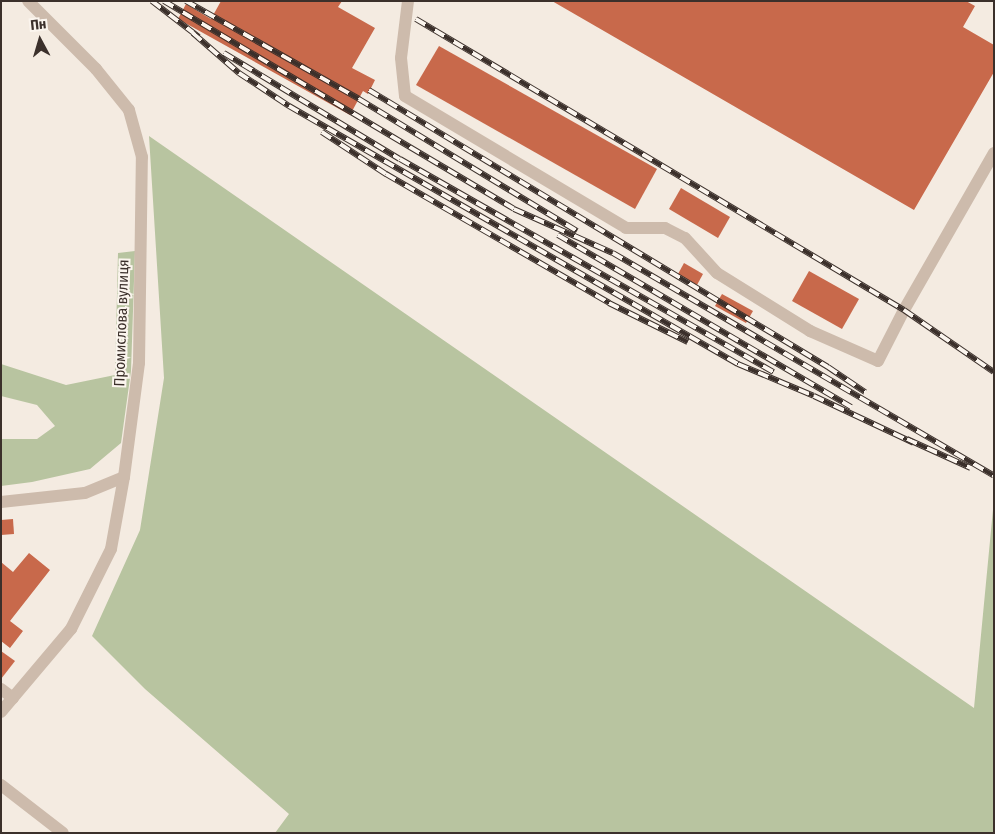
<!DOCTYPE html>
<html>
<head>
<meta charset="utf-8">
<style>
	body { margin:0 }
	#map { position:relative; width:995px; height:834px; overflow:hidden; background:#f4ebe1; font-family:"Fira Sans Condensed",sans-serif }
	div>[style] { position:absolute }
	.green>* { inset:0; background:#b8c4a0 }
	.building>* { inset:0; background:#c8694b }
	.minor>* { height:12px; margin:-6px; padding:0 6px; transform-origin:6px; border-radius:6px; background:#cdbbac }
	.rail>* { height:5.5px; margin-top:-2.75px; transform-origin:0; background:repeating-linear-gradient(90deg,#fbf5ee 0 11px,#3b302b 0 22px); box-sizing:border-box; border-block:1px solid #3b302b }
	span { translate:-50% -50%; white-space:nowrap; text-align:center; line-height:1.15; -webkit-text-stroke:4px #fbf5ee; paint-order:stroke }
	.street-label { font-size:15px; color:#3b302b }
	.frame { position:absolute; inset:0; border:2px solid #3b302b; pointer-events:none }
	.north { position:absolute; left:15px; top:15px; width:50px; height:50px; -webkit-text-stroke:4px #fbf5ee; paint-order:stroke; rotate:354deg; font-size:14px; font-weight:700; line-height:20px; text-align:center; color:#3b302b }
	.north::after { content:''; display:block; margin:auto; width:18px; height:22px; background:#3b302b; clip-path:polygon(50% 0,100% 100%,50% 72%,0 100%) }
</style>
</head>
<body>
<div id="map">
	<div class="green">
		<div style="clip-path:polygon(149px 136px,974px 708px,994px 499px,994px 833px,275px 833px,289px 814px,145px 689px,92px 636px,140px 530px,164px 378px)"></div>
		<div style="clip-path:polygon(135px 251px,131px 371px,121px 443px,90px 469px,32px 482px,1px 486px,1px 439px,37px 439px,55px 426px,37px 405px,1px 396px,1px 364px,66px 385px,115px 375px,118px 253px)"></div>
	</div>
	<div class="building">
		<div style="clip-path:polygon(221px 1px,342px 1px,338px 7px,375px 28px,352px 68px,375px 80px,368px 94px,363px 91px,350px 115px,178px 19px,186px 4px,211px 19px)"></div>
		<div style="clip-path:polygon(552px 1px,966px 1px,975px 6px,963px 27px,994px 45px,994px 72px,914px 210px)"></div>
		<div style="clip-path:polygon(439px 46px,657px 169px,635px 209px,416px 85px)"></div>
		<div style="clip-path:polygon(681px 188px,730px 217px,718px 238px,669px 209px)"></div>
		<div style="clip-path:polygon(684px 263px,703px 274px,697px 285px,678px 274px)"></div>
		<div style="clip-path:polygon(809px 271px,859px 299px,842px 329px,792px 301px)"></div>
		<div style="clip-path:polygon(722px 294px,753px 311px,746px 323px,715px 306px)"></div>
		<div style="clip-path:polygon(13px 519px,14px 534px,1px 535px,1px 520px)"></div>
		<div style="clip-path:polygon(29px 553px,50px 570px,10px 621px,23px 631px,10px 648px,1px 641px,1px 562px,13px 572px)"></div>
		<div style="clip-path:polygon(1px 651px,15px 661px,1px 679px)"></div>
	</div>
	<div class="minor">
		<div style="left:408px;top:1px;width:57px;rotate:97deg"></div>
		<div style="left:401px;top:58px;width:38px;rotate:84deg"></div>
		<div style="left:405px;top:96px;width:257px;rotate:30.8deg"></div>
		<div style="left:626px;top:228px;width:39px"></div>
		<div style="left:665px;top:228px;width:22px;rotate:27deg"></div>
		<div style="left:685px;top:238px;width:47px;rotate:47.6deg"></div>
		<div style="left:717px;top:273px;width:110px;rotate:31.9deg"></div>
		<div style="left:810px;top:331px;width:74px;rotate:23.8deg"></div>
		<div style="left:878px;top:361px;width:57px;rotate:-63deg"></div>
		<div style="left:904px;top:310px;width:181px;rotate:-60.2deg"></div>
		<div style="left:1px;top:502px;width:84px;rotate:-6.1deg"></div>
		<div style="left:85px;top:493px;width:42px;rotate:-22.3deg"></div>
		<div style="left:1px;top:689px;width:15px;rotate:37deg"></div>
		<div style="left:1px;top:712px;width:109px;rotate:-49.9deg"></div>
		<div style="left:71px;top:629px;width:89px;rotate:-63.4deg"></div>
		<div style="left:111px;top:549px;width:73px;rotate:-79.8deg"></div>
		<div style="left:124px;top:477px;width:115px;rotate:-82.5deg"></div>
		<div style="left:139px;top:363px;width:206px;rotate:-89.2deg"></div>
		<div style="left:142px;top:157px;width:49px;rotate:-105.5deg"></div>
		<div style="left:129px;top:110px;width:53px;rotate:-128.8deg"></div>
		<div style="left:96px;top:69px;width:96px;rotate:-135deg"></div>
		<div style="left:1px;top:785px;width:78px;rotate:37.7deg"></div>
	</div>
	<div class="rail">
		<div style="left:152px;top:1px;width:59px;rotate:37.5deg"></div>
		<div style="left:164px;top:1px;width:407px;rotate:30.7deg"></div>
		<div style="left:514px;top:209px;width:108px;rotate:24deg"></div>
		<div style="left:613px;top:253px;width:441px;rotate:30.3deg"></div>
		<div style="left:186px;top:1px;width:199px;rotate:29.5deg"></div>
		<div style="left:359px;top:99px;width:255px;rotate:31.2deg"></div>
		<div style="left:416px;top:19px;width:568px;rotate:30.81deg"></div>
		<div style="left:904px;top:310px;width:109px;rotate:34.6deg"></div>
		<div style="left:193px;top:33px;width:61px;rotate:41deg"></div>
		<div style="left:239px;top:73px;width:60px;rotate:33.4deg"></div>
		<div style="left:289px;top:106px;width:518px;rotate:29.88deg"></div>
		<div style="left:738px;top:364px;width:82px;rotate:22.8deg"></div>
		<div style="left:814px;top:396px;width:110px;rotate:25.2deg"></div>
		<div style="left:224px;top:53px;width:205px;rotate:31.1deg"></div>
		<div style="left:400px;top:159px;width:430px;rotate:29.7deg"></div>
		<div style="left:369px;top:90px;width:536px;rotate:31.11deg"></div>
		<div style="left:828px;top:367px;width:45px;rotate:34deg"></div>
		<div style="left:322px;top:132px;width:77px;rotate:33.3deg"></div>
		<div style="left:386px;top:174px;width:258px;rotate:30deg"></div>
		<div style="left:609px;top:303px;width:88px;rotate:26.3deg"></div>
		<div style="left:558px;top:235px;width:340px;rotate:30.4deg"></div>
		<div style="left:907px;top:439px;width:70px;rotate:24.4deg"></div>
	</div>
	<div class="street-label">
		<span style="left:122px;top:323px;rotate:-88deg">Промислова вулиця</span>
	</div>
	<div class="frame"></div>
	<div class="north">Пн</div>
</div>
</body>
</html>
